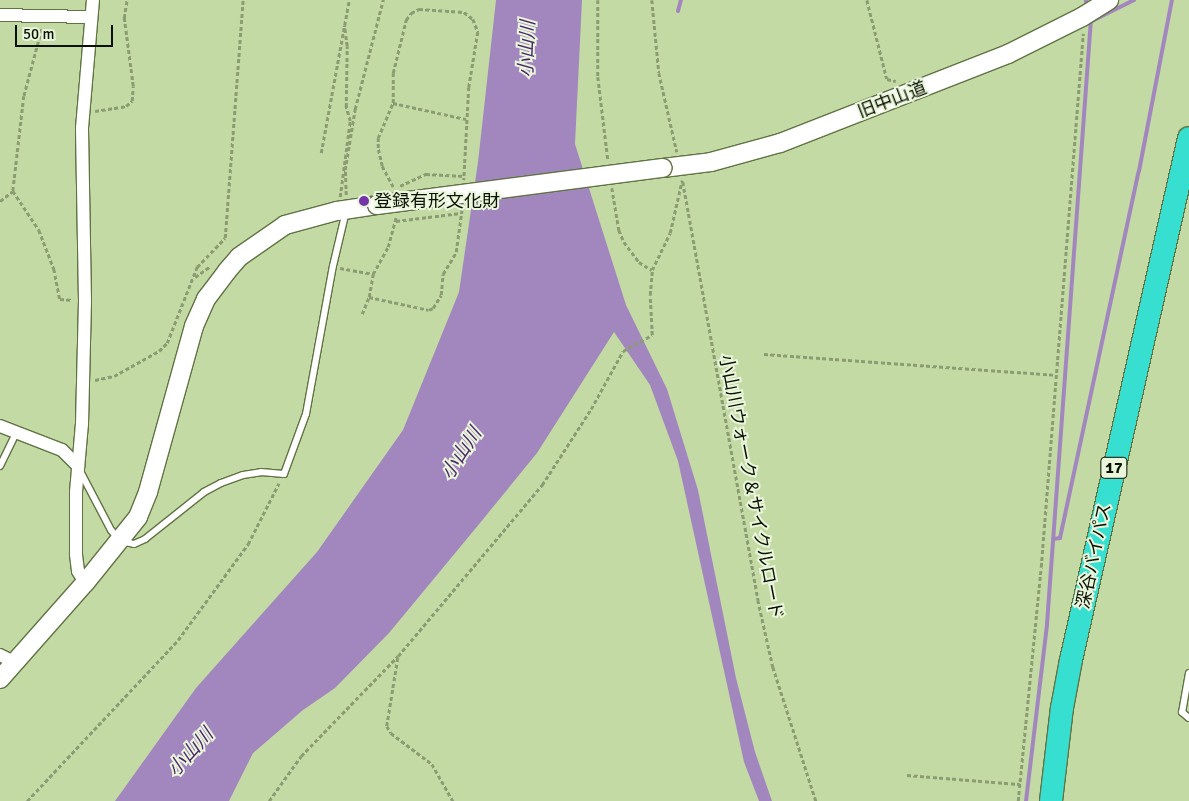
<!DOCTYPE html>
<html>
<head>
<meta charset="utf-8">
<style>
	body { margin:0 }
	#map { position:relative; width:1189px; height:801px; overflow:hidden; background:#c4daa5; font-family:Signika,"Noto Sans JP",sans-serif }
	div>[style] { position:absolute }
	.water>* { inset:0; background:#a287be }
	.stream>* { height:4px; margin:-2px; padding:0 2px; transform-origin:2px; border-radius:2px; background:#a287be }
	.path>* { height:2.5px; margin-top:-1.25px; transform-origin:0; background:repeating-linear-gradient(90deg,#8b9c72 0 4px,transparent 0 6.5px) }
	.roads { filter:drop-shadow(1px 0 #607343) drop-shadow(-1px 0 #607343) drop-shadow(0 1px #607343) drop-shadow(0 -1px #607343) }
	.lane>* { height:6px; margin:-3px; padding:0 3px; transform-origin:3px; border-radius:3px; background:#fff }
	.street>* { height:12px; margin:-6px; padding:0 6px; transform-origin:6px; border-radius:6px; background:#fff }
	.secondary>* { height:18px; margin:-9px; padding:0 9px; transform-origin:9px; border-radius:9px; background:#fff }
	.highway>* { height:22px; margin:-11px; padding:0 11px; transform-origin:11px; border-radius:11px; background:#37dfd1 }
	.bridges { filter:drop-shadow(1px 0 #607343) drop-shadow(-1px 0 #607343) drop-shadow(0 1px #607343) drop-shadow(0 -1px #607343) }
	.secondary-bridge>* { height:18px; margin:-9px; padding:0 9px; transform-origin:9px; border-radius:9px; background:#fff }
	.dots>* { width:14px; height:14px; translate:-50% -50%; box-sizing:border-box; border:2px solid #eaf6dc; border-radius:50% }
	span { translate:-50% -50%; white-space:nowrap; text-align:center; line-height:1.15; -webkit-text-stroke:4px #eaf6dc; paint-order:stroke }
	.shield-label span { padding:1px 4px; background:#eaf6dc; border:1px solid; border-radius:4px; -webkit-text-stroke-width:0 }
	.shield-label { font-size:16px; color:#0a1101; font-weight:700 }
	.street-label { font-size:18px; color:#0a1101 }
	.poi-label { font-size:18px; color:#0a1101 }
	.left { translate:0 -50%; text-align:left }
	.water-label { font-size:19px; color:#4d296b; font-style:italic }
	.scale { position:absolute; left:15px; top:25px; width:98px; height:22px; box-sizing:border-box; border:2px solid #0a1101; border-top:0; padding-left:6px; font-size:15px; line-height:18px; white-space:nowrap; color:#0a1101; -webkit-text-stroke:4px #eaf6dc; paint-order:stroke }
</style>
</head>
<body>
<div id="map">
	<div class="water">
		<div style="clip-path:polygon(496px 0,582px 0,575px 144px,626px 305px,667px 389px,698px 490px,736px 678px,755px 752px,772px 801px,759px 801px,744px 762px,678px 461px,650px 385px,614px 332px,537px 453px,480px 523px,389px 633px,335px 688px,303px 710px,253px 753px,229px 801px,115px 801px,196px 688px,317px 552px,403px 430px,459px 292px,478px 162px)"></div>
	</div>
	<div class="stream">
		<div style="left:1086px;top:0;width:2px;rotate:90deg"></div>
		<div style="left:678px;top:11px;width:11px;rotate:-75deg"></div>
		<div style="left:1092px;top:21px;width:47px;rotate:-26.6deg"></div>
		<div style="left:1053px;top:539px;width:7px;rotate:-8deg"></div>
		<div style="left:1060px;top:538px;width:375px;rotate:-77.9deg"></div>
		<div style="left:1139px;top:171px;width:174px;rotate:-79.1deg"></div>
		<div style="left:1026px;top:801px;width:178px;rotate:-83.2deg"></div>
		<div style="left:1047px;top:624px;width:607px;rotate:-85.84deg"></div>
	</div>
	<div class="path">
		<div style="left:598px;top:0;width:77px;rotate:90deg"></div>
		<div style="left:598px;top:77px;width:84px;rotate:83.1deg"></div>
		<div style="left:652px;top:0;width:73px;rotate:84.5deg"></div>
		<div style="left:659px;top:73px;width:81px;rotate:77.2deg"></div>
		<div style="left:867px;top:0;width:81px;rotate:75.8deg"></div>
		<div style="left:887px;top:79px;width:9px;rotate:13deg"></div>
		<div style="left:42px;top:29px;width:69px;rotate:105deg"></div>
		<div style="left:24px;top:96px;width:96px;rotate:96.6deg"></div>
		<div style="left:13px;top:191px;width:47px;rotate:56.3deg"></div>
		<div style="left:39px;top:230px;width:42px;rotate:69deg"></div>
		<div style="left:54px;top:269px;width:31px;rotate:79deg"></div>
		<div style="left:60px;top:299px;width:13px;rotate:4deg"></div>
		<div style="left:393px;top:103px;width:75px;rotate:12.4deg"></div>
		<div style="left:95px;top:111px;width:31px;rotate:-9deg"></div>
		<div style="left:126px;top:106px;width:8px;rotate:-40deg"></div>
		<div style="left:132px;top:101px;width:15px;rotate:-86deg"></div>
		<div style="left:133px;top:86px;width:69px;rotate:-97.5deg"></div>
		<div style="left:124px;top:18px;width:18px;rotate:-81deg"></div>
		<div style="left:321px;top:153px;width:156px;rotate:-79.6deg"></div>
		<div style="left:683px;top:182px;width:425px;rotate:79.8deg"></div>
		<div style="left:758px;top:600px;width:69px;rotate:77.4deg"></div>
		<div style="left:773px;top:667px;width:141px;rotate:72.2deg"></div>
		<div style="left:400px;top:186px;width:29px;rotate:-25deg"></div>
		<div style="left:426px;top:174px;width:38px;rotate:3deg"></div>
		<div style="left:393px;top:187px;width:24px;rotate:-118deg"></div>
		<div style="left:382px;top:166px;width:18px;rotate:-103deg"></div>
		<div style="left:378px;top:148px;width:10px;rotate:-90deg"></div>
		<div style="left:378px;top:138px;width:38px;rotate:-67deg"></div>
		<div style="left:393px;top:103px;width:30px;rotate:-90deg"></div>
		<div style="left:393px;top:73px;width:55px;rotate:-76.2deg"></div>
		<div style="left:406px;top:20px;width:9px;rotate:-54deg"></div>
		<div style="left:411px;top:13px;width:9px;rotate:-27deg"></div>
		<div style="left:419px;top:9px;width:45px;rotate:3.8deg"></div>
		<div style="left:464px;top:12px;width:11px;rotate:38deg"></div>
		<div style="left:473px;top:19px;width:14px;rotate:69deg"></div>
		<div style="left:478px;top:32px;width:56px;rotate:99.3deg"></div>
		<div style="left:469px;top:87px;width:93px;rotate:93.1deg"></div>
		<div style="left:612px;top:188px;width:43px;rotate:80.5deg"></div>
		<div style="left:619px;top:230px;width:13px;rotate:67deg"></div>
		<div style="left:624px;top:242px;width:25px;rotate:53deg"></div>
		<div style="left:639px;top:262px;width:15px;rotate:32deg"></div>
		<div style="left:346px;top:195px;width:25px;rotate:-92deg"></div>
		<div style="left:345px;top:170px;width:62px;rotate:-80.7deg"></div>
		<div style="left:355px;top:109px;width:113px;rotate:-75.6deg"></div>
		<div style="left:340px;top:197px;width:77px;rotate:-82.5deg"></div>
		<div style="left:350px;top:121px;width:15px;rotate:-106deg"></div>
		<div style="left:346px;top:107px;width:61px;rotate:-89.1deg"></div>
		<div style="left:347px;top:46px;width:21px;rotate:-98deg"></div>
		<div style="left:0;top:201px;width:16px;rotate:-38deg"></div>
		<div style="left:396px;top:221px;width:65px;rotate:-7deg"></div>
		<div style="left:340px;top:268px;width:34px;rotate:10deg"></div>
		<div style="left:195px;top:277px;width:19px;rotate:-35deg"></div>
		<div style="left:369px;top:297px;width:61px;rotate:12.2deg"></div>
		<div style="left:429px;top:310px;width:4px;rotate:-27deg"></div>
		<div style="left:433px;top:308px;width:15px;rotate:-58deg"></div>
		<div style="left:441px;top:295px;width:21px;rotate:-85deg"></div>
		<div style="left:443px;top:274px;width:26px;rotate:-59deg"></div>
		<div style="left:456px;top:252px;width:44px;rotate:-82.2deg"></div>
		<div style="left:362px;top:314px;width:18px;rotate:-68deg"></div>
		<div style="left:369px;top:297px;width:23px;rotate:-80deg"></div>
		<div style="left:373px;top:274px;width:31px;rotate:-61deg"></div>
		<div style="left:388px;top:247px;width:31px;rotate:-75deg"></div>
		<div style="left:764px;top:354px;width:292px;rotate:4.1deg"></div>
		<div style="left:95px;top:380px;width:19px;rotate:-12deg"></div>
		<div style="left:114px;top:376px;width:51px;rotate:-29.1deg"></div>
		<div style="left:159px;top:351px;width:11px;rotate:-45deg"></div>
		<div style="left:167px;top:343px;width:82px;rotate:-68.5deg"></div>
		<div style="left:197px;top:267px;width:40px;rotate:-46deg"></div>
		<div style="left:225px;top:238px;width:239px;rotate:-85.7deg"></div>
		<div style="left:398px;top:658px;width:69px;rotate:99.2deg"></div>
		<div style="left:387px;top:726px;width:8px;rotate:60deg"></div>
		<div style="left:391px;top:733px;width:51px;rotate:37.1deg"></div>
		<div style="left:432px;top:764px;width:43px;rotate:60.4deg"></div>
		<div style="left:907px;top:775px;width:113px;rotate:4.6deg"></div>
		<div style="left:27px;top:801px;width:221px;rotate:-46.8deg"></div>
		<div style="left:178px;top:640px;width:119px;rotate:-53.9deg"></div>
		<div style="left:248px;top:544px;width:68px;rotate:-63.1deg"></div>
		<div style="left:269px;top:801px;width:55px;rotate:-54.6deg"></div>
		<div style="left:301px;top:756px;width:139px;rotate:-45.9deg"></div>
		<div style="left:398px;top:656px;width:224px;rotate:-49.9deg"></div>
		<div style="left:542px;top:485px;width:90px;rotate:-57.2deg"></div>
		<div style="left:591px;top:409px;width:66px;rotate:-61.1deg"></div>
		<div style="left:623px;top:351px;width:33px;rotate:-29deg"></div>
		<div style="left:652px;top:335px;width:40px;rotate:-92.9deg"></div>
		<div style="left:650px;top:295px;width:25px;rotate:-85deg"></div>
		<div style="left:652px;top:270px;width:41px;rotate:-64.1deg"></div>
		<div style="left:670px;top:233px;width:54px;rotate:-77.2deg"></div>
		<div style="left:1018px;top:801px;width:235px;rotate:-84.4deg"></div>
		<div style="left:1041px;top:567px;width:535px;rotate:-85.49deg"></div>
	</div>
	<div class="roads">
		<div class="lane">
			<div style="left:0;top:466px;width:37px;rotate:-64deg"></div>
			<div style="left:80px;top:471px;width:67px;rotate:62.3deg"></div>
			<div style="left:111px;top:530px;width:14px;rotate:51deg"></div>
			<div style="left:120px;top:541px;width:14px;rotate:12deg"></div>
			<div style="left:134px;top:544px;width:12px;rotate:-24deg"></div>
			<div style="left:145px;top:539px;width:75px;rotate:-38.5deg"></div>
			<div style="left:204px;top:492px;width:19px;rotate:-28deg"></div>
			<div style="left:221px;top:483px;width:23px;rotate:-20deg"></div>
			<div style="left:243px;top:475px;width:18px;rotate:-9deg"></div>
			<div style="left:261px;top:472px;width:23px;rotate:5deg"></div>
			<div style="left:284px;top:474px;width:64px;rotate:-69.9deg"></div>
			<div style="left:306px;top:414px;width:150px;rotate:-79.7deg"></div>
			<div style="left:333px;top:266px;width:57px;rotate:-76.7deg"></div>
			<div style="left:1189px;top:673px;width:40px;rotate:100deg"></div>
			<div style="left:1182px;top:712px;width:9px;rotate:41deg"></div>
		</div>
		<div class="street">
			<div style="left:0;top:15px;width:91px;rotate:1.3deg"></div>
			<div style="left:0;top:426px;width:66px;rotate:21.2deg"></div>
			<div style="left:62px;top:450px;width:23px;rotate:45deg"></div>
			<div style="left:85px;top:583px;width:14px;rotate:-120deg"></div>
			<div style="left:78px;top:571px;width:17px;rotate:-97deg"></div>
			<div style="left:76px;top:554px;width:62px;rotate:-90deg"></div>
			<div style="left:76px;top:492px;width:68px;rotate:-85deg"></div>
			<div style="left:82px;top:424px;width:123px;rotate:-88.6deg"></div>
			<div style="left:85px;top:301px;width:173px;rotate:-91deg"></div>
			<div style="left:82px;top:128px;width:128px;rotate:-85.1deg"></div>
			<div style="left:0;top:655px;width:16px;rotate:27deg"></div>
		</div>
		<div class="secondary">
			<div style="left:663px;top:168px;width:48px;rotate:-7.1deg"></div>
			<div style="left:711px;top:162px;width:72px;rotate:-15.4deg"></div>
			<div style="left:780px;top:143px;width:245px;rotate:-21.3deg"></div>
			<div style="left:1008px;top:54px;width:83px;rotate:-26.6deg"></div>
			<div style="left:1082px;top:17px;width:32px;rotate:-32deg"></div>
			<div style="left:0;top:679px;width:128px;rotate:-48.5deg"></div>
			<div style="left:85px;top:583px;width:85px;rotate:-51.2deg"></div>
			<div style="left:138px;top:517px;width:27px;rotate:-68deg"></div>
			<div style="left:148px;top:492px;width:172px;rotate:-74.5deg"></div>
			<div style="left:194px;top:326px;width:30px;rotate:-66deg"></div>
			<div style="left:206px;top:299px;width:35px;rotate:-53deg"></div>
			<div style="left:227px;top:271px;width:18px;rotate:-49deg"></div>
			<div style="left:239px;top:257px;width:56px;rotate:-34.8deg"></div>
			<div style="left:285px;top:225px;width:54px;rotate:-15.1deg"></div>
			<div style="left:337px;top:211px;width:40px;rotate:-8.5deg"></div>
		</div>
		<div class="highway">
			<div style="left:1051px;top:801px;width:94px;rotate:-83.3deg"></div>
			<div style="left:1062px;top:708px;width:49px;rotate:-79.4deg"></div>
			<div style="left:1071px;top:660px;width:535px;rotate:-77.26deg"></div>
		</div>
	</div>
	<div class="bridges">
		<div class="secondary-bridge">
			<div style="left:377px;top:205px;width:288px;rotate:-7.4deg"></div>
		</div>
	</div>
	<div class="dots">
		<div style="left:364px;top:201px;background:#7634a9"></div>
	</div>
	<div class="shield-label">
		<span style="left:1114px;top:468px">17</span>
	</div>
	<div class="street-label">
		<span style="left:892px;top:100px;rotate:-21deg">旧中山道</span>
		<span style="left:751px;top:487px;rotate:79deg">小山川ウォーク＆サイクルロード</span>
		<span style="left:1094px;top:556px;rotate:-78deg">深谷バイパス</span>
	</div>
	<div class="poi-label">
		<span class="left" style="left:374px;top:201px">登録有形文化財</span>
	</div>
	<div class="water-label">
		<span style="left:528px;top:49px;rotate:-88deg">小山川</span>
		<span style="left:462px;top:454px;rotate:-57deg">小山川</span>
		<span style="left:191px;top:753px;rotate:-48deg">小山川</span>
	</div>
	<div class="scale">50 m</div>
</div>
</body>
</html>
